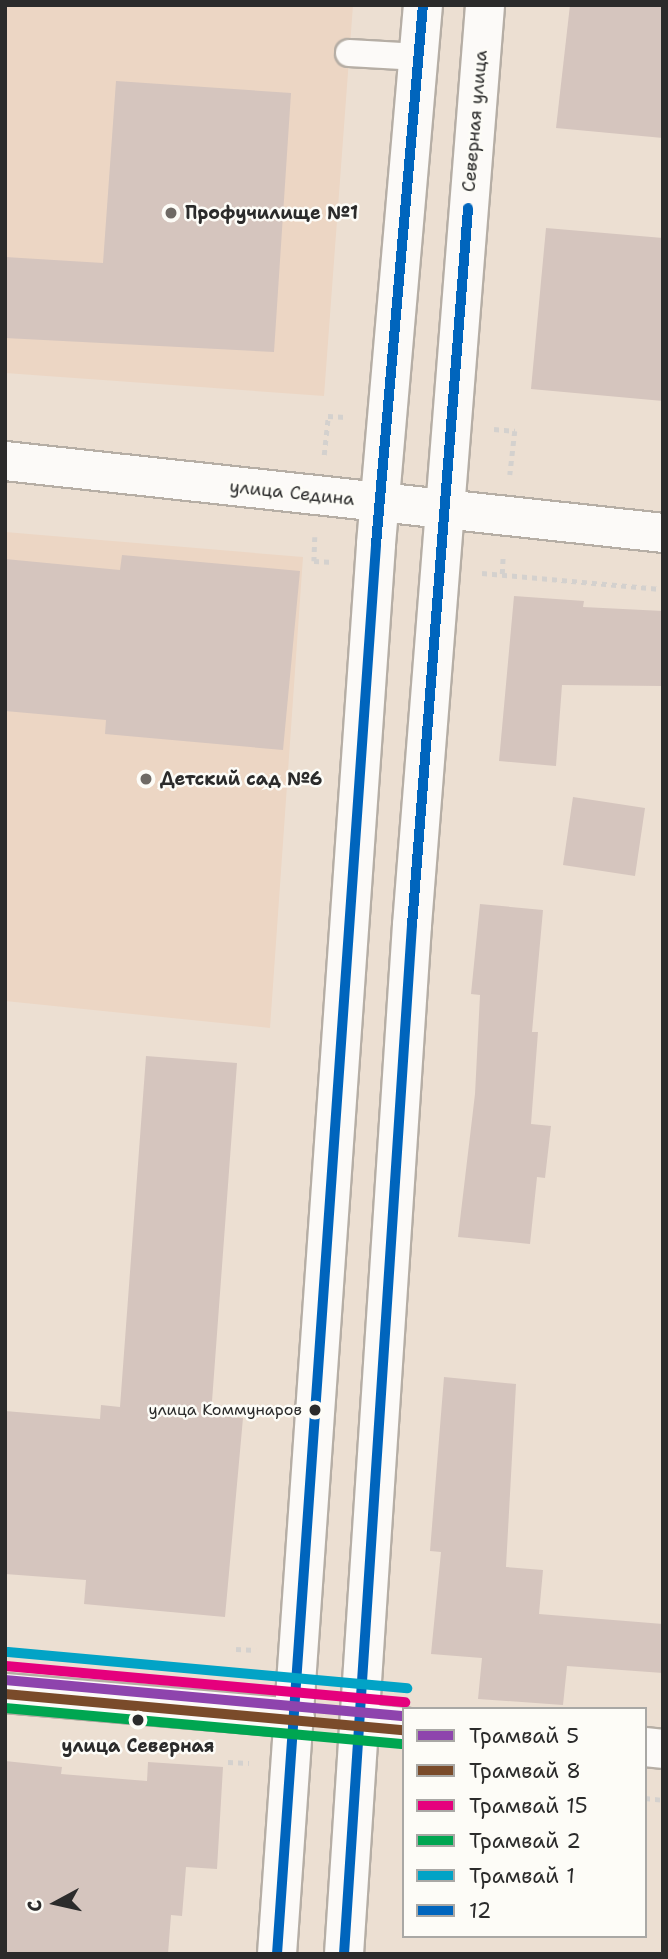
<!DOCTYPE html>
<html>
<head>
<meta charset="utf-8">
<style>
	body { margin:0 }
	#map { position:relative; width:668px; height:1959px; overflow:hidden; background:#ecdfd2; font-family:"Shantell Sans",sans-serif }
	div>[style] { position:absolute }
	.built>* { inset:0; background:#ecd6c4 }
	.building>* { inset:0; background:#d5c5be }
	.path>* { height:4.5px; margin-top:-2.25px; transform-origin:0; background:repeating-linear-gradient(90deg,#d4d1ce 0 5px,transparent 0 10px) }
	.roads { filter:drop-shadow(2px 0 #b6aea5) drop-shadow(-2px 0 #b6aea5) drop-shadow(0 2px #b6aea5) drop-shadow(0 -2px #b6aea5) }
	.service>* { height:26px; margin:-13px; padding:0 13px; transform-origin:13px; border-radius:13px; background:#fcfaf8 }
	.minor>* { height:38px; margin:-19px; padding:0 19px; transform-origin:19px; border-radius:19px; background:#fcfaf8 }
	.secondary>* { height:38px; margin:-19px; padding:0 19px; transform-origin:19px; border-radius:19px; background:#fcfaf8 }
	.primary>* { height:38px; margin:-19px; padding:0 19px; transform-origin:19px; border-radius:19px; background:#fcfaf8 }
	.bus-1>* { height:10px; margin:-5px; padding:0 5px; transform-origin:5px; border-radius:5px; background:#0065bd }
	.tram-1>* { height:10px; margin:-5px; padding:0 5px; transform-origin:5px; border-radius:5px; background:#8e44ad }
	.tram-2>* { height:10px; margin:-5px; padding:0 5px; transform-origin:5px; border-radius:5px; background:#7a4b2a }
	.tram-3>* { height:10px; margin:-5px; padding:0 5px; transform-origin:5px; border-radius:5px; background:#e5007d }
	.tram-4>* { height:10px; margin:-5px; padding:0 5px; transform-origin:5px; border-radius:5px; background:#00a651 }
	.tram-5>* { height:10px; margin:-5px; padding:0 5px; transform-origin:5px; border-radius:5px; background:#02a3c6 }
	.dots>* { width:19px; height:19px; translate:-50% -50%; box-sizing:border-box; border:4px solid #fdfcf7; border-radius:50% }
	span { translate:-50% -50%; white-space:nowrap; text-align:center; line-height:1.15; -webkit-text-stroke:5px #fdfcf7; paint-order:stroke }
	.bus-label { font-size:16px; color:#2b2b2b }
	.right { translate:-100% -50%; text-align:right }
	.street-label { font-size:18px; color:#2b2b2b }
	.poi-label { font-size:18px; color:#2b2b2b; font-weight:700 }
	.left { translate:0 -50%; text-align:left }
	.stop-label { font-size:18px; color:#2b2b2b; font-weight:700 }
	.frame { position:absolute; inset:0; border:7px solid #2b2b2b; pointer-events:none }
	.legend { position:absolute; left:402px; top:1707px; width:245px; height:231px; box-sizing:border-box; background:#fdfcf7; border:2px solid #a9a8a5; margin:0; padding:9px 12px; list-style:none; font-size:21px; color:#2b2b2b }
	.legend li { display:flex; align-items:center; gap:14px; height:35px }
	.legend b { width:35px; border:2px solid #a9a8a5 }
	.north { position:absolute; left:21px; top:1868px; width:70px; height:70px; -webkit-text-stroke:5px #fdfcf7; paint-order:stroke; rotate:262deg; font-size:19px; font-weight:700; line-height:28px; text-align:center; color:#2b2b2b }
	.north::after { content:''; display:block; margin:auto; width:24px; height:32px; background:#2b2b2b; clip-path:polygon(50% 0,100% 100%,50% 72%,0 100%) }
</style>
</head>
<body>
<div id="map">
	<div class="built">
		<div style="clip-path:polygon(5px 5px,353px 5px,324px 396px,5px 373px)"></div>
		<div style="clip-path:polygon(5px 532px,303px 557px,270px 1028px,5px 1001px)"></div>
	</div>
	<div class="building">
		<div style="clip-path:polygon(570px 5px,663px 5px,663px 138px,556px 128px)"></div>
		<div style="clip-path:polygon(116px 81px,291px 93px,274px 352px,5px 338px,5px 257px,103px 263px)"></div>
		<div style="clip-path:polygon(546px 228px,663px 238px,663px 401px,531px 389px)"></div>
		<div style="clip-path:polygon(122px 555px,300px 571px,283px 750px,105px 734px,106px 720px,5px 711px,5px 559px,120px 570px)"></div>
		<div style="clip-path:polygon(514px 596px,584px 601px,583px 607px,663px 611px,663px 686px,562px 685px,556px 766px,499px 761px)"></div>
		<div style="clip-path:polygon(573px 797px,645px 808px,635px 876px,563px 865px)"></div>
		<div style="clip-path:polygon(480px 904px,543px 910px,532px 1032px,538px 1032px,531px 1124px,551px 1126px,545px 1178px,537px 1177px,530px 1244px,458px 1237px,475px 1094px,480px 995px,471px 994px)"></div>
		<div style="clip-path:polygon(146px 1056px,237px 1063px,211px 1415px,243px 1418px,225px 1617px,84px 1604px,86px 1580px,5px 1574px,5px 1411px,100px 1419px,101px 1405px,120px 1407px)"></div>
		<div style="clip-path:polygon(444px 1377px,516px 1384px,506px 1567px,543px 1570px,539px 1614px,663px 1624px,663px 1673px,567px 1666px,563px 1705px,478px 1699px,482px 1658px,431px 1654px,441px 1552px,430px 1551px)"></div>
		<div style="clip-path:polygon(5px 1761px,62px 1767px,61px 1774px,147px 1781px,148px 1762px,223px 1767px,217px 1869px,186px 1867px,182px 1916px,171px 1915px,168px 1954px,5px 1954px)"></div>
	</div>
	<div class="path">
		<div style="left:494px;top:429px;width:21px;rotate:5deg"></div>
		<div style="left:515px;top:431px;width:44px;rotate:96.5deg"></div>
		<div style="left:324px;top:455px;width:39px;rotate:-84deg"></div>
		<div style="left:328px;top:416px;width:18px;rotate:3deg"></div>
		<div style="left:315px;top:537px;width:24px;rotate:92deg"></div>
		<div style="left:314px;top:561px;width:20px;rotate:3deg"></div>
		<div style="left:482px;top:573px;width:182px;rotate:5.1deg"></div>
		<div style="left:502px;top:574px;width:17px;rotate:-87deg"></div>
		<div style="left:236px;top:1649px;width:20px;rotate:3deg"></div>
		<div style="left:228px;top:1762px;width:21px;rotate:3deg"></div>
		<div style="left:645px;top:1798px;width:18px;rotate:6deg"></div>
	</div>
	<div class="roads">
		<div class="service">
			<div style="left:349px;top:53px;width:70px;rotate:3.3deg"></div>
		</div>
		<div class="minor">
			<div style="left:5px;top:1693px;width:291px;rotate:4.9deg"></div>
			<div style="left:361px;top:1723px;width:43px;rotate:5.3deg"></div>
			<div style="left:645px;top:1747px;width:18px;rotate:6deg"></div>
		</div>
		<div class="secondary">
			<div style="left:5px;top:461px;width:662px;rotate:6.24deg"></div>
		</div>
		<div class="primary">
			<div style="left:277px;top:1954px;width:1413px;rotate:-85.98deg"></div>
			<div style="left:376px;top:544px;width:541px;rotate:-85.02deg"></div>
			<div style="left:344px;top:1954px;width:1031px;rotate:-86.22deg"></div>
			<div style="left:412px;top:925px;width:923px;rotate:-85.46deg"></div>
		</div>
	</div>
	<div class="bus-1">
		<div style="left:277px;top:1954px;width:1413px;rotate:-85.98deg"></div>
		<div style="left:376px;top:544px;width:541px;rotate:-85.02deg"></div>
		<div style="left:344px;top:1954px;width:1031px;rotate:-86.22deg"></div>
		<div style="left:412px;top:925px;width:719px;rotate:-85.53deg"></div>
	</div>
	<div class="tram-1">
		<div style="left:5px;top:1680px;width:401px;rotate:5.2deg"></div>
	</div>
	<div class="tram-2">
		<div style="left:5px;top:1694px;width:400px;rotate:5.2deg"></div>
	</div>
	<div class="tram-3">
		<div style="left:6px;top:1666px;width:401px;rotate:5.2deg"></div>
	</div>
	<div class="tram-4">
		<div style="left:5px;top:1708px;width:398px;rotate:5.2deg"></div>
	</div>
	<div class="tram-5">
		<div style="left:8px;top:1652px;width:401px;rotate:5.2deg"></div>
	</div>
	<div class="dots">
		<div style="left:171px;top:213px;background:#6f6a65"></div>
		<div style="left:146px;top:779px;background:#6f6a65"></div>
		<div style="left:315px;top:1410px;background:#2b2b2b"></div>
		<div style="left:138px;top:1720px;background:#2b2b2b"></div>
	</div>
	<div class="bus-label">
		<span class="right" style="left:302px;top:1410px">улица Коммунаров</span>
	</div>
	<div class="street-label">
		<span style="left:475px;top:121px;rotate:-85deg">Северная улица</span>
		<span style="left:292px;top:493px;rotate:6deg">улица Седина</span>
	</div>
	<div class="poi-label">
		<span class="left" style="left:185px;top:213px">Профучилище №1</span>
		<span class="left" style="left:160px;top:779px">Детский сад №6</span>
	</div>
	<div class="stop-label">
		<span style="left:138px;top:1746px">улица Северная</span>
	</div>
	<div class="frame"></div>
	<ul class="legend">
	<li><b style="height:9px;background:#8e44ad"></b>Трамвай 5</li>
	<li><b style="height:9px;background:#7a4b2a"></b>Трамвай 8</li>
	<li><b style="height:9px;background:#e5007d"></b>Трамвай 15</li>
	<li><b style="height:9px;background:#00a651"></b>Трамвай 2</li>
	<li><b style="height:9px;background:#02a3c6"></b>Трамвай 1</li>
	<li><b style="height:9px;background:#0065bd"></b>12</li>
	</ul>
	<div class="north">С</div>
</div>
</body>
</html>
